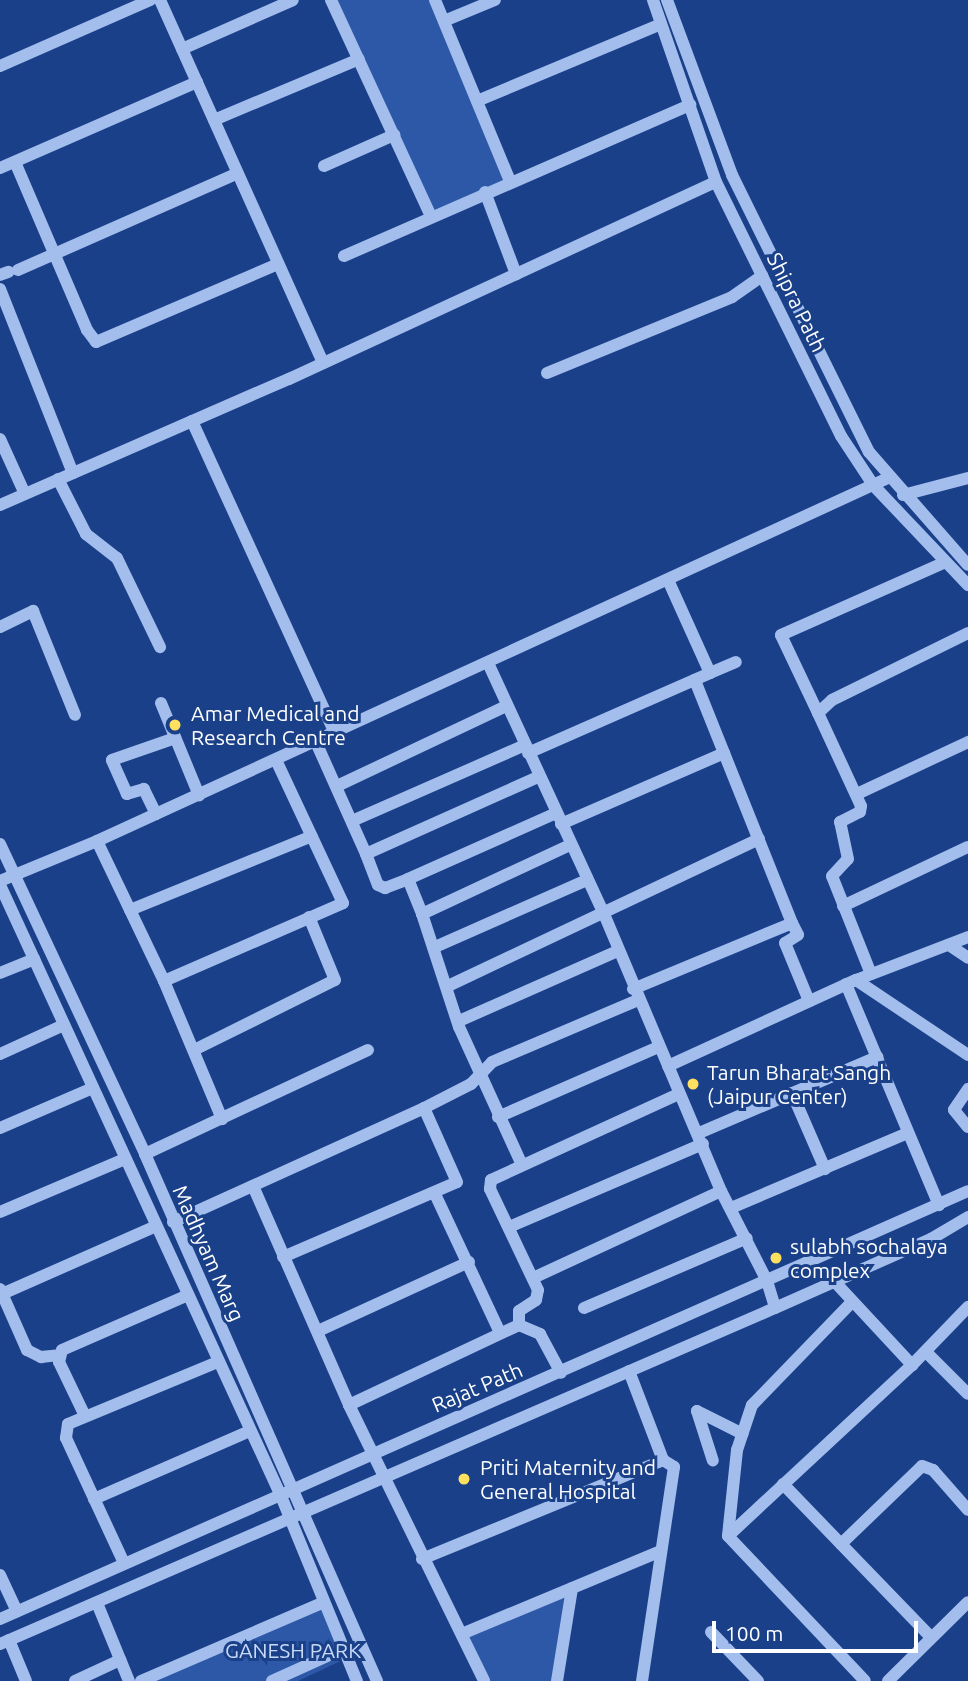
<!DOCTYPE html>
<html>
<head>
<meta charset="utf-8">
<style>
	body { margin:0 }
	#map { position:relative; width:968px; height:1681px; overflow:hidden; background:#1a4089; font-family:Ubuntu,sans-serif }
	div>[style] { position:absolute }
	.green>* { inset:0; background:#2d58a7 }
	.minor>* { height:12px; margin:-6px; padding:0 6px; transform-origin:6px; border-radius:6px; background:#a3bded }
	.dots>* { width:19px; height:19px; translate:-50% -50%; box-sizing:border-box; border:4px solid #1a4089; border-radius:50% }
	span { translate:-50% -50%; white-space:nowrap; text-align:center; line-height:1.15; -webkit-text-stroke:6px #1a4089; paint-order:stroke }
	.street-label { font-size:21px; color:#fff }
	.poi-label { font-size:21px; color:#fff }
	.left { translate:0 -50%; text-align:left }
	.park-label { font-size:21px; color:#c9daf9 }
	.scale { position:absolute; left:712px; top:1621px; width:206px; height:32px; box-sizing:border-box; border:4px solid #fff; border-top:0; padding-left:9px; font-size:21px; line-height:24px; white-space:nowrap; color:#fff; -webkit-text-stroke:5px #1a4089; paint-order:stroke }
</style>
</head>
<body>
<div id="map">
	<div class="green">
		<div style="clip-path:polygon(331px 0,435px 0,510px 181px,431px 216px)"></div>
		<div style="clip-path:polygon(572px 1588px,557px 1681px,484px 1681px,464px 1633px)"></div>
		<div style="clip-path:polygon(325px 1603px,347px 1658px,298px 1681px,151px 1681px)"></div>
	</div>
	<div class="minor">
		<div style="left:160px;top:0;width:398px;rotate:65.8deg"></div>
		<div style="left:331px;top:0;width:238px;rotate:65.2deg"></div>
		<div style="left:435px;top:0;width:196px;rotate:67.5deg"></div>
		<div style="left:653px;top:0;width:193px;rotate:70.9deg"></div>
		<div style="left:716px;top:182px;width:283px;rotate:63.8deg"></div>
		<div style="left:841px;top:436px;width:60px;rotate:56.6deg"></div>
		<div style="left:874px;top:486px;width:137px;rotate:46.5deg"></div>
		<div style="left:667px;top:0;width:187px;rotate:69.6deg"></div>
		<div style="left:732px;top:175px;width:309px;rotate:63.7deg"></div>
		<div style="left:869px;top:452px;width:150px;rotate:48.8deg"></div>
		<div style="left:444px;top:21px;width:55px;rotate:-22.4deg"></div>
		<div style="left:182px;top:49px;width:121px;rotate:-23.8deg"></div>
		<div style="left:0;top:66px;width:164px;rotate:-23.7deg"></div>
		<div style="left:477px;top:101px;width:199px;rotate:-22.7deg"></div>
		<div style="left:214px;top:120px;width:157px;rotate:-22.8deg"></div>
		<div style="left:15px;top:162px;width:183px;rotate:66.8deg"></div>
		<div style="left:87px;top:330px;width:15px;rotate:53deg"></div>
		<div style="left:96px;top:342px;width:198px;rotate:-23.2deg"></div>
		<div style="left:324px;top:166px;width:77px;rotate:-23.9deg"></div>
		<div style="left:0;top:168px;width:215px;rotate:-23.6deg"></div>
		<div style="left:485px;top:192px;width:88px;rotate:69.3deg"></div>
		<div style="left:344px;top:256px;width:378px;rotate:-23.6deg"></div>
		<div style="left:18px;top:270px;width:240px;rotate:-23.8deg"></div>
		<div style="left:0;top:275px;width:9px;rotate:-21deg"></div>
		<div style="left:0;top:289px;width:198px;rotate:68.4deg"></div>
		<div style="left:547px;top:373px;width:200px;rotate:-22.3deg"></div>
		<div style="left:732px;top:297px;width:37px;rotate:-35deg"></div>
		<div style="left:192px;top:421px;width:341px;rotate:65.4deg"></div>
		<div style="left:0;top:439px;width:60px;rotate:65.6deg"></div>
		<div style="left:58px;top:479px;width:62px;rotate:63deg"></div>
		<div style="left:86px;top:534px;width:39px;rotate:38deg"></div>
		<div style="left:117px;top:558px;width:99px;rotate:64.2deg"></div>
		<div style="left:903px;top:495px;width:67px;rotate:-14.7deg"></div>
		<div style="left:0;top:505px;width:315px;rotate:-23.6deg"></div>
		<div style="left:289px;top:379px;width:470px;rotate:-24.8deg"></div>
		<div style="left:0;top:627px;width:37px;rotate:-26deg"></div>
		<div style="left:33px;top:611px;width:112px;rotate:68deg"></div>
		<div style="left:488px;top:663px;width:277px;rotate:65.2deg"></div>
		<div style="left:604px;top:914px;width:301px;rotate:67.1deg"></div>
		<div style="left:721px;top:1191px;width:101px;rotate:62.9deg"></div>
		<div style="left:767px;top:1281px;width:28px;rotate:73deg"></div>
		<div style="left:710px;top:673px;width:28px;rotate:-23deg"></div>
		<div style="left:161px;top:703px;width:100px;rotate:67.6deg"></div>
		<div style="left:818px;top:713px;width:86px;rotate:-115.4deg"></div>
		<div style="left:781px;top:635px;width:180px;rotate:-23.9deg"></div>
		<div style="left:315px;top:740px;width:125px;rotate:65.9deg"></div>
		<div style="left:528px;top:753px;width:199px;rotate:-23.7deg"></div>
		<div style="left:710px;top:673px;width:102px;rotate:-114.3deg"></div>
		<div style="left:538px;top:777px;width:188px;rotate:155.9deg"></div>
		<div style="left:366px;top:854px;width:33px;rotate:69deg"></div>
		<div style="left:378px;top:885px;width:8px;rotate:23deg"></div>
		<div style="left:385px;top:888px;width:25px;rotate:-21deg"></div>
		<div style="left:408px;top:879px;width:162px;rotate:-24deg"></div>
		<div style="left:337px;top:786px;width:187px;rotate:-25.3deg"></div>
		<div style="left:857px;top:794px;width:123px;rotate:-25.1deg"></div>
		<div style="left:156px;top:814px;width:28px;rotate:-116deg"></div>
		<div style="left:144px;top:789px;width:18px;rotate:164deg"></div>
		<div style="left:127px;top:794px;width:37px;rotate:-114deg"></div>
		<div style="left:112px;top:760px;width:67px;rotate:-19.2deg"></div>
		<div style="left:352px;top:821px;width:189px;rotate:-23.7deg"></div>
		<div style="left:561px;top:824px;width:178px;rotate:-23.5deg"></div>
		<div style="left:97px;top:841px;width:155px;rotate:64.4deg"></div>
		<div style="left:164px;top:981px;width:150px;rotate:67.2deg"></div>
		<div style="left:0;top:844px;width:342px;rotate:64.9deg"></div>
		<div style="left:145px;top:1154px;width:576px;rotate:66.24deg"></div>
		<div style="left:408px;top:879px;width:38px;rotate:68deg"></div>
		<div style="left:0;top:881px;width:105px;rotate:-22.4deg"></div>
		<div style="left:97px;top:841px;width:870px;rotate:-24.65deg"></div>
		<div style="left:0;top:885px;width:673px;rotate:65.3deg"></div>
		<div style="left:281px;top:1496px;width:200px;rotate:67.7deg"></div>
		<div style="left:843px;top:906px;width:138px;rotate:-25.3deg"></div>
		<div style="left:130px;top:910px;width:196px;rotate:-22.1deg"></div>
		<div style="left:792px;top:923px;width:13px;rotate:63deg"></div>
		<div style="left:798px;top:935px;width:15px;rotate:148deg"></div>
		<div style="left:785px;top:943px;width:63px;rotate:67.5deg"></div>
		<div style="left:949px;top:945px;width:23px;rotate:34deg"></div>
		<div style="left:435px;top:947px;width:166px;rotate:-23.8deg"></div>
		<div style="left:0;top:973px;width:37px;rotate:-22deg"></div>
		<div style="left:871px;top:974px;width:105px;rotate:-111.7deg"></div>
		<div style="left:832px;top:876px;width:23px;rotate:-47deg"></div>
		<div style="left:848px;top:859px;width:38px;rotate:-102deg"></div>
		<div style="left:840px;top:822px;width:22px;rotate:-27deg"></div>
		<div style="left:860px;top:812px;width:6px;rotate:-81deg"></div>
		<div style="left:861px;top:806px;width:102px;rotate:-114.8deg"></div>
		<div style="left:818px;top:713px;width:19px;rotate:-43deg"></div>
		<div style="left:832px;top:700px;width:152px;rotate:-26.2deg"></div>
		<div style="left:856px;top:980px;width:135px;rotate:33.8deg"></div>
		<div style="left:164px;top:981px;width:195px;rotate:-23.5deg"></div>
		<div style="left:343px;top:903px;width:158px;rotate:-115.1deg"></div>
		<div style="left:846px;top:984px;width:240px;rotate:67.2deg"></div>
		<div style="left:448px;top:986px;width:344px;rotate:-25.3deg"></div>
		<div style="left:633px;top:989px;width:172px;rotate:-22.5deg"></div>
		<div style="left:792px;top:923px;width:262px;rotate:-111.8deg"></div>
		<div style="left:459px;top:1021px;width:174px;rotate:-23.8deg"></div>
		<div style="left:194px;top:1050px;width:157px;rotate:-26.4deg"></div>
		<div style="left:335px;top:980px;width:68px;rotate:-112.4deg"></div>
		<div style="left:0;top:1054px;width:70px;rotate:-24.4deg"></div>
		<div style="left:668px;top:1066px;width:207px;rotate:-24.6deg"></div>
		<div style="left:856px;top:980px;width:120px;rotate:-21deg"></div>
		<div style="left:968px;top:1089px;width:25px;rotate:124deg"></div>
		<div style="left:954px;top:1110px;width:22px;rotate:51deg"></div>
		<div style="left:792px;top:1093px;width:83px;rotate:66.5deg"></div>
		<div style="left:498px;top:1117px;width:175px;rotate:-23.6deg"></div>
		<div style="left:0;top:1128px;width:101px;rotate:-23.3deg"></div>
		<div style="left:699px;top:1133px;width:194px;rotate:-23.1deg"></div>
		<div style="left:145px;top:1154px;width:246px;rotate:-25deg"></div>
		<div style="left:522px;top:1165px;width:152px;rotate:-114.5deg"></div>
		<div style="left:459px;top:1027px;width:119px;rotate:-108.1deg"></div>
		<div style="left:422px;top:914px;width:163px;rotate:-25deg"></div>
		<div style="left:253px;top:1186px;width:239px;rotate:66.3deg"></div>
		<div style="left:349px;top:1405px;width:307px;rotate:63.9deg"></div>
		<div style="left:435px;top:1194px;width:153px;rotate:64.9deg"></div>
		<div style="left:731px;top:1208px;width:192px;rotate:-23deg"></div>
		<div style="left:0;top:1212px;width:136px;rotate:-23deg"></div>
		<div style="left:173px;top:1222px;width:276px;rotate:-24.4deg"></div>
		<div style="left:424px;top:1108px;width:53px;rotate:-27.1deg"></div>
		<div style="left:471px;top:1084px;width:30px;rotate:-46deg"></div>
		<div style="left:492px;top:1062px;width:159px;rotate:-23deg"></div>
		<div style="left:509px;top:1227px;width:211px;rotate:-23.2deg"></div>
		<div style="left:283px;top:1257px;width:189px;rotate:-23.3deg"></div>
		<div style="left:457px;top:1182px;width:81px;rotate:-114deg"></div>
		<div style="left:533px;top:1278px;width:207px;rotate:-24.8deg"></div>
		<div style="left:834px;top:1281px;width:115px;rotate:47.1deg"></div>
		<div style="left:0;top:1289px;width:67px;rotate:66.1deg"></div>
		<div style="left:27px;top:1350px;width:16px;rotate:27deg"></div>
		<div style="left:41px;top:1357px;width:18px;rotate:-6deg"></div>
		<div style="left:2px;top:1294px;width:168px;rotate:-23.8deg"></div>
		<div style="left:851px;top:1303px;width:142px;rotate:134.1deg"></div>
		<div style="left:752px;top:1405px;width:47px;rotate:108.4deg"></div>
		<div style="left:737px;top:1450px;width:86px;rotate:96deg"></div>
		<div style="left:728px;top:1536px;width:199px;rotate:46.6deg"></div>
		<div style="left:584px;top:1308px;width:177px;rotate:-23.2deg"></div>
		<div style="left:519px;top:1325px;width:14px;rotate:-90deg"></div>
		<div style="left:519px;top:1311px;width:20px;rotate:-33deg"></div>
		<div style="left:536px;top:1300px;width:10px;rotate:-79deg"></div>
		<div style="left:538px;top:1290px;width:112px;rotate:-115.4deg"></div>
		<div style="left:490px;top:1189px;width:9px;rotate:-84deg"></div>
		<div style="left:491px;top:1180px;width:207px;rotate:-24.6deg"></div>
		<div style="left:318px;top:1331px;width:166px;rotate:-24.6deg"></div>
		<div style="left:926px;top:1352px;width:59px;rotate:45deg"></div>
		<div style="left:629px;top:1371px;width:95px;rotate:69.1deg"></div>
		<div style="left:663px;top:1460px;width:13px;rotate:32deg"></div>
		<div style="left:674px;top:1467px;width:216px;rotate:98.5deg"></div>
		<div style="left:349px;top:1405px;width:188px;rotate:-25.2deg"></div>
		<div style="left:519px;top:1325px;width:23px;rotate:23deg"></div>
		<div style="left:540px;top:1334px;width:44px;rotate:61.7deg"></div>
		<div style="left:697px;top:1411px;width:52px;rotate:72.3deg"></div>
		<div style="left:697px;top:1411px;width:51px;rotate:26.6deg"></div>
		<div style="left:85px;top:1416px;width:60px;rotate:-115.7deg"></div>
		<div style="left:59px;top:1362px;width:12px;rotate:-76deg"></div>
		<div style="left:62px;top:1350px;width:137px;rotate:-23.6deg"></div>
		<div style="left:783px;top:1484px;width:211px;rotate:46deg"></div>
		<div style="left:94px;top:1499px;width:170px;rotate:-23.6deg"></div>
		<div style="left:728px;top:1536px;width:251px;rotate:-42.9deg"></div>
		<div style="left:912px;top:1365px;width:81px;rotate:-46deg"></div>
		<div style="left:841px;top:1544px;width:112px;rotate:-43.9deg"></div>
		<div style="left:922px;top:1466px;width:12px;rotate:20deg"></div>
		<div style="left:933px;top:1470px;width:53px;rotate:48.8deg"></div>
		<div style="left:422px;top:1559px;width:261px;rotate:-22.3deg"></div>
		<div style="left:124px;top:1563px;width:138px;rotate:-114.9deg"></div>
		<div style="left:66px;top:1438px;width:14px;rotate:-82deg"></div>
		<div style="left:68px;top:1424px;width:162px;rotate:-22.5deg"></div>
		<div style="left:0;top:1575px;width:40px;rotate:65deg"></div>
		<div style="left:97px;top:1603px;width:84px;rotate:67.7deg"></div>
		<div style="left:0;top:1619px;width:1058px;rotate:-23.85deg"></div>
		<div style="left:711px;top:1632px;width:68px;rotate:46.2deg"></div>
		<div style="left:464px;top:1633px;width:213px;rotate:-22.6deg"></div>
		<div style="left:9px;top:1640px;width:44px;rotate:67.5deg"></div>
		<div style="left:0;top:1644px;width:845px;rotate:-23.44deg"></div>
		<div style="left:775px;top:1308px;width:171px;rotate:-23.9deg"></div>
		<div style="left:931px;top:1239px;width:43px;rotate:-30.7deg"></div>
		<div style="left:75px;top:1681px;width:50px;rotate:-25deg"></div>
		<div style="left:141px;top:1681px;width:199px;rotate:-23.3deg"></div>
		<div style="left:272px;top:1681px;width:78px;rotate:-24.3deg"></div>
		<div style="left:557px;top:1681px;width:94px;rotate:-80.8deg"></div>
		<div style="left:888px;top:1681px;width:112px;rotate:-44.6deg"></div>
	</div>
	<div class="dots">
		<div style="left:175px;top:725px;background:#ffe05f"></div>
		<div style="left:693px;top:1084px;background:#ffe05f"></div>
		<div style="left:776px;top:1258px;background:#ffe05f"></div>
		<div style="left:464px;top:1479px;background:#ffe05f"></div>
	</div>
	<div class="street-label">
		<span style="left:797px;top:302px;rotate:64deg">Shipra Path</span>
		<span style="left:209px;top:1253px;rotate:66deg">Madhyam Marg</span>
		<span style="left:477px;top:1387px;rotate:-23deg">Rajat Path</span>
	</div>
	<div class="poi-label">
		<span class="left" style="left:191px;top:725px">Amar Medical and<br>Research Centre</span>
		<span class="left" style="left:707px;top:1084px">Tarun Bharat Sangh<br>(Jaipur Center)</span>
		<span class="left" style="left:790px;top:1258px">sulabh sochalaya<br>complex</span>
		<span class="left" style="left:480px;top:1479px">Priti Maternity and<br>General Hospital</span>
	</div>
	<div class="park-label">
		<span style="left:293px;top:1650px">GANESH PARK</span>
	</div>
	<div class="scale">100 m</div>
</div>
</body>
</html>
